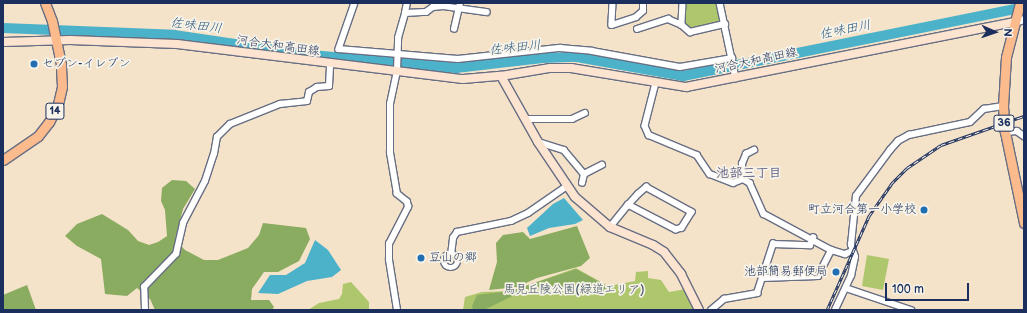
<!DOCTYPE html>
<html>
<head>
<meta charset="utf-8">
<style>
	body { margin:0 }
	#map { position:relative; width:1027px; height:313px; overflow:hidden; background:#f4e2c9; font-family:"Balsamiq Sans","Klee One",sans-serif }
	div>[style] { position:absolute }
	.green>* { inset:0; background:#aec76d }
	.forest>* { inset:0; background:#8aac60 }
	.water>* { inset:0; background:#4bb2ca }
	.river>* { height:10px; margin:-5px; padding:0 5px; transform-origin:5px; border-radius:5px; background:#4bb2ca }
	.roads { filter:drop-shadow(1px 0 #676e83) drop-shadow(-1px 0 #676e83) drop-shadow(0 1px #676e83) drop-shadow(0 -1px #676e83) }
	.minor>* { height:5.5px; margin:-2.75px; padding:0 2.75px; transform-origin:2.75px; border-radius:2.75px; background:#fff }
	.minor>.ring { margin:-2.75px; padding:0; box-sizing:content-box; background:none; border:5.5px solid #fff; border-radius:50% }
	.tertiary>* { height:7px; margin:-3.5px; padding:0 3.5px; transform-origin:3.5px; border-radius:3.5px; background:#fff }
	.secondary>* { height:8px; margin:-4px; padding:0 4px; transform-origin:4px; border-radius:4px; background:#fde4d1 }
	.primary>* { height:9px; margin:-4.5px; padding:0 4.5px; transform-origin:4.5px; border-radius:4.5px; background:#fbbb8d }
	.rail>* { height:3px; margin-top:-1.5px; transform-origin:0; background:repeating-linear-gradient(90deg,#f7f3e8 0 4.5px,#1b2f5e 0 9px); box-sizing:border-box; border-block:1px solid #1b2f5e }
	.dots>* { width:11px; height:11px; translate:-50% -50%; box-sizing:border-box; border:2px solid #f7f3e8; border-radius:50% }
	span { translate:-50% -50%; white-space:nowrap; text-align:center; line-height:1.15; -webkit-text-stroke:3.5px #f7f3e8; paint-order:stroke }
	.shield-label span { padding:1px 3px; background:#f7f3e8; border:1px solid; border-radius:3px; -webkit-text-stroke-width:0 }
	.shield-label { font-size:11px; color:#1b2f5e; font-weight:700 }
	.street-label { font-size:12px; color:#1b2f5e }
	.poi-label { font-size:12px; color:#1b2f5e }
	.left { translate:0 -50%; text-align:left }
	.right { translate:-100% -50%; text-align:right }
	.park-label { font-size:12px; color:#405562 }
	.water-label { font-size:13px; color:#29567e; font-style:italic }
	.neighbourhood-label { font-size:13px; color:#5d5b83; font-weight:700 }
	.frame { position:absolute; inset:0; border:4px solid #1b2f5e; pointer-events:none }
	.north { position:absolute; left:975px; top:12px; width:40px; height:40px; -webkit-text-stroke:3px #f7f3e8; paint-order:stroke; rotate:92deg; font-size:11px; font-weight:700; line-height:16px; text-align:center; color:#1b2f5e }
	.north::after { content:''; display:block; margin:auto; width:14px; height:18px; background:#1b2f5e; clip-path:polygon(50% 0,100% 100%,50% 72%,0 100%) }
	.scale { position:absolute; left:885px; top:283px; width:84px; height:18px; box-sizing:border-box; border:2px solid #1b2f5e; border-top:0; padding-left:5px; font-size:12px; line-height:14px; white-space:nowrap; color:#1b2f5e; -webkit-text-stroke:3px #f7f3e8; paint-order:stroke }
</style>
</head>
<body>
<div id="map">
	<div class="green">
		<div style="clip-path:polygon(686px 3px,717px 3px,721px 19px,719px 23px,689px 29px,685px 24px)"></div>
		<div style="clip-path:polygon(867px 255px,889px 259px,883px 290px,862px 286px)"></div>
		<div style="clip-path:polygon(576px 268px,608px 286px,635px 281px,636px 272px,648px 271px,648px 278px,661px 280px,669px 292px,686px 289px,695px 310px,463px 310px,465px 297px,482px 292px,511px 291px)"></div>
		<div style="clip-path:polygon(351px 282px,369px 302px,369px 310px,308px 310px,319px 303px,339px 299px,342px 294px,343px 284px)"></div>
	</div>
	<div class="forest">
		<div style="clip-path:polygon(172px 180px,186px 181px,195px 189px,183px 209px,175px 239px,185px 250px,204px 260px,218px 260px,248px 248px,259px 235px,263px 223px,306px 228px,310px 239px,299px 261px,278px 272px,264px 272px,252px 289px,251px 300px,269px 300px,274px 307px,272px 310px,155px 310px,150px 299px,137px 288px,127px 296px,105px 294px,101px 259px,77px 246px,65px 236px,77px 224px,102px 214px,128px 230px,138px 241px,149px 245px,158px 242px,167px 236px,165px 210px,161px 201px,162px 188px)"></div>
		<div style="clip-path:polygon(577px 226px,590px 258px,581px 266px,537px 278px,517px 287px,489px 290px,497px 262px,496px 243px,503px 235px,523px 232px,530px 239px)"></div>
		<div style="clip-path:polygon(576px 269px,607px 286px,608px 292px,602px 296px,590px 285px,574px 282px,559px 290px,527px 289px,484px 310px,473px 310px,472px 306px,477px 295px,511px 291px)"></div>
		<div style="clip-path:polygon(27px 285px,36px 310px,3px 310px,3px 295px)"></div>
	</div>
	<div class="water">
		<div style="clip-path:polygon(564px 198px,583px 220px,575px 224px,549px 228px,530px 236px,527px 228px,553px 204px)"></div>
		<div style="clip-path:polygon(315px 240px,328px 250px,341px 270px,332px 277px,307px 281px,278px 294px,258px 293px,270px 275px,286px 275px,305px 263px)"></div>
	</div>
	<div class="river">
		<div style="left:3px;top:28px;width:171px;rotate:2.3deg"></div>
		<div style="left:174px;top:35px;width:138px;rotate:8.3deg"></div>
		<div style="left:311px;top:55px;width:146px;rotate:5.1deg"></div>
		<div style="left:456px;top:68px;width:87px;rotate:-6.6deg"></div>
		<div style="left:542px;top:58px;width:35px;rotate:-2deg"></div>
		<div style="left:577px;top:57px;width:108px;rotate:10.2deg"></div>
		<div style="left:683px;top:76px;width:348px;rotate:-11.4deg"></div>
	</div>
	<div class="roads">
		<div class="minor">
			<div style="left:355px;top:3px;width:49px;rotate:109.2deg"></div>
			<div style="left:339px;top:49px;width:119px;rotate:4.8deg"></div>
			<div style="left:458px;top:59px;width:103px;rotate:-6.2deg"></div>
			<div style="left:560px;top:48px;width:32px;rotate:5deg"></div>
			<div style="left:592px;top:51px;width:89px;rotate:10.3deg"></div>
			<div style="left:680px;top:67px;width:53px;rotate:-9.8deg"></div>
			<div style="left:613px;top:3px;width:22px;rotate:93deg"></div>
			<div style="left:612px;top:25px;width:25px;rotate:-18deg"></div>
			<div style="left:636px;top:17px;width:9px;rotate:-41deg"></div>
			<div style="left:643px;top:11px;width:8px;rotate:-90deg"></div>
			<div style="left:683px;top:3px;width:22px;rotate:93deg"></div>
			<div style="left:682px;top:25px;width:11px;rotate:41deg"></div>
			<div style="left:690px;top:32px;width:36px;rotate:-13deg"></div>
			<div style="left:720px;top:3px;width:77px;rotate:78deg"></div>
			<div style="left:405px;top:13px;width:10px;rotate:-79deg"></div>
			<div style="left:454px;top:29px;width:27px;rotate:-77deg"></div>
			<div style="left:637px;top:29px;width:33px;rotate:-18deg"></div>
			<div style="left:668px;top:19px;width:15px;rotate:23deg"></div>
			<div style="left:656px;top:83px;width:44px;rotate:104.3deg"></div>
			<div style="left:645px;top:126px;width:10px;rotate:66deg"></div>
			<div style="left:649px;top:135px;width:52px;rotate:22.6deg"></div>
			<div style="left:697px;top:155px;width:23px;rotate:56deg"></div>
			<div style="left:710px;top:174px;width:25px;rotate:21deg"></div>
			<div style="left:733px;top:183px;width:11px;rotate:-22deg"></div>
			<div style="left:743px;top:179px;width:8px;rotate:30deg"></div>
			<div style="left:750px;top:183px;width:34px;rotate:66deg"></div>
			<div style="left:764px;top:214px;width:76px;rotate:28.2deg"></div>
			<div style="left:831px;top:250px;width:15px;rotate:16deg"></div>
			<div style="left:845px;top:254px;width:8px;rotate:-23deg"></div>
			<div style="left:525px;top:119px;width:47px"></div>
			<div style="left:572px;top:119px;width:14px;rotate:-25deg"></div>
			<div style="left:1005px;top:132px;width:12px;rotate:-5deg"></div>
			<div style="left:1017px;top:131px;width:9px;rotate:36deg"></div>
			<div style="left:538px;top:142px;width:27px;rotate:17deg"></div>
			<div style="left:564px;top:150px;width:31px;rotate:50deg"></div>
			<div style="left:584px;top:174px;width:20px;rotate:-27deg"></div>
			<div style="left:743px;top:179px;width:15px;rotate:-94deg"></div>
			<div style="left:742px;top:164px;width:11px;rotate:-68deg"></div>
			<div style="left:746px;top:154px;width:9px;rotate:-27deg"></div>
			<div style="left:582px;top:183px;width:9px;rotate:-77deg"></div>
			<div style="left:610px;top:227px;width:28px;rotate:-51deg"></div>
			<div style="left:628px;top:205px;width:15px;rotate:-48deg"></div>
			<div style="left:638px;top:194px;width:11px;rotate:-41deg"></div>
			<div style="left:646px;top:187px;width:52px;rotate:28.5deg"></div>
			<div style="left:692px;top:212px;width:19px;rotate:122deg"></div>
			<div style="left:682px;top:228px;width:6px;rotate:162deg"></div>
			<div style="left:676px;top:230px;width:54px;rotate:-152.5deg"></div>
			<div class="ring" style="left:444px;top:254px;width:8.5px;height:8.5px"></div>
			<div style="left:451px;top:255px;width:17px;rotate:-83deg"></div>
			<div style="left:453px;top:238px;width:7px;rotate:-56deg"></div>
			<div style="left:457px;top:232px;width:55px;rotate:-11.5deg"></div>
			<div style="left:511px;top:221px;width:19px;rotate:-25deg"></div>
			<div style="left:528px;top:213px;width:47px;rotate:-34.7deg"></div>
			<div style="left:762px;top:278px;width:56px;rotate:-2deg"></div>
			<div style="left:818px;top:276px;width:29px;rotate:-63deg"></div>
			<div style="left:846px;top:288px;width:69px;rotate:18.7deg"></div>
			<div style="left:145px;top:310px;width:23px;rotate:-92deg"></div>
			<div style="left:144px;top:287px;width:46px;rotate:-45.9deg"></div>
			<div style="left:176px;top:254px;width:32px;rotate:-77deg"></div>
			<div style="left:183px;top:223px;width:47px;rotate:-62.4deg"></div>
			<div style="left:205px;top:181px;width:28px;rotate:-72deg"></div>
			<div style="left:214px;top:154px;width:17px;rotate:-80deg"></div>
			<div style="left:217px;top:137px;width:18px;rotate:-45deg"></div>
			<div style="left:230px;top:124px;width:54px;rotate:-21.8deg"></div>
			<div style="left:280px;top:104px;width:27px;rotate:-6deg"></div>
			<div style="left:307px;top:101px;width:9px;rotate:-77deg"></div>
			<div style="left:309px;top:92px;width:9px;rotate:-32deg"></div>
			<div style="left:317px;top:87px;width:12px;rotate:-5deg"></div>
			<div style="left:329px;top:86px;width:21px;rotate:-87deg"></div>
			<div style="left:397px;top:310px;width:51px;rotate:-99.1deg"></div>
			<div style="left:389px;top:260px;width:16px;rotate:-90deg"></div>
			<div style="left:389px;top:244px;width:42px;rotate:-62.8deg"></div>
			<div style="left:408px;top:207px;width:5px;rotate:-101deg"></div>
			<div style="left:407px;top:202px;width:13px;rotate:-141deg"></div>
			<div style="left:397px;top:194px;width:42px;rotate:-99.7deg"></div>
			<div style="left:390px;top:153px;width:49px;rotate:-90deg"></div>
			<div style="left:390px;top:104px;width:34px;rotate:-78deg"></div>
			<div style="left:397px;top:71px;width:33px;rotate:-88deg"></div>
			<div style="left:398px;top:38px;width:26px;rotate:-74deg"></div>
			<div style="left:405px;top:13px;width:21px;rotate:-3deg"></div>
			<div style="left:426px;top:12px;width:9px;rotate:-36deg"></div>
			<div style="left:433px;top:7px;width:10px;rotate:-6deg"></div>
			<div style="left:443px;top:6px;width:44px;rotate:7.8deg"></div>
			<div style="left:711px;top:310px;width:17px;rotate:-40deg"></div>
			<div style="left:724px;top:299px;width:34px;rotate:-10deg"></div>
			<div style="left:757px;top:293px;width:52px;rotate:-71.9deg"></div>
			<div style="left:773px;top:244px;width:37px;rotate:2deg"></div>
			<div style="left:810px;top:245px;width:8px;rotate:-67deg"></div>
			<div style="left:835px;top:310px;width:38px;rotate:-65deg"></div>
			<div style="left:851px;top:276px;width:19px;rotate:-78deg"></div>
			<div style="left:855px;top:257px;width:13px;rotate:-108deg"></div>
			<div style="left:851px;top:245px;width:49px;rotate:-84.2deg"></div>
			<div style="left:856px;top:196px;width:57px;rotate:-53.5deg"></div>
			<div style="left:890px;top:150px;width:12px;rotate:-48deg"></div>
			<div style="left:898px;top:141px;width:13px;rotate:-29deg"></div>
			<div style="left:909px;top:135px;width:62px;rotate:-12deg"></div>
			<div style="left:970px;top:122px;width:19px;rotate:-43deg"></div>
			<div style="left:984px;top:109px;width:19px;rotate:-9deg"></div>
		</div>
		<div class="tertiary">
			<div style="left:1014px;top:22px;width:10px;rotate:-17deg"></div>
		</div>
		<div class="secondary">
			<div style="left:3px;top:42px;width:67px;rotate:-1.7deg"></div>
			<div style="left:70px;top:40px;width:107px;rotate:2.1deg"></div>
			<div style="left:177px;top:44px;width:288px;rotate:7deg"></div>
			<div style="left:463px;top:79px;width:38px;rotate:-5deg"></div>
			<div style="left:501px;top:76px;width:50px;rotate:-9.3deg"></div>
			<div style="left:550px;top:68px;width:21px"></div>
			<div style="left:571px;top:68px;width:117px;rotate:9.4deg"></div>
			<div style="left:686px;top:87px;width:334px;rotate:-11.2deg"></div>
			<div style="left:501px;top:76px;width:76px;rotate:60.7deg"></div>
			<div style="left:538px;top:142px;width:66px;rotate:56.1deg"></div>
			<div style="left:575px;top:197px;width:46px;rotate:40.6deg"></div>
			<div style="left:610px;top:227px;width:47px;rotate:22.7deg"></div>
			<div style="left:653px;top:245px;width:13px;rotate:32deg"></div>
			<div style="left:664px;top:252px;width:28px;rotate:52deg"></div>
			<div style="left:681px;top:274px;width:40px;rotate:63.4deg"></div>
		</div>
		<div class="primary">
			<div style="left:1020px;top:3px;width:56px;rotate:104.5deg"></div>
			<div style="left:1006px;top:57px;width:49px;rotate:93.5deg"></div>
			<div style="left:1003px;top:106px;width:26px;rotate:86deg"></div>
			<div style="left:1005px;top:132px;width:93px;rotate:78.2deg"></div>
			<div style="left:3px;top:160px;width:42px;rotate:-34.4deg"></div>
			<div style="left:38px;top:136px;width:18px;rotate:-52deg"></div>
			<div style="left:49px;top:122px;width:20px;rotate:-63deg"></div>
			<div style="left:58px;top:104px;width:18px;rotate:-77deg"></div>
			<div style="left:62px;top:86px;width:22px;rotate:-93deg"></div>
			<div style="left:61px;top:64px;width:44px;rotate:-101.8deg"></div>
			<div style="left:52px;top:21px;width:19px;rotate:-111deg"></div>
		</div>
	</div>
	<div class="rail">
		<div style="left:827px;top:310px;width:103px;rotate:-65.9deg"></div>
		<div style="left:869px;top:216px;width:39px;rotate:-55deg"></div>
		<div style="left:891px;top:184px;width:23px;rotate:-45deg"></div>
		<div style="left:907px;top:168px;width:41px;rotate:-34.1deg"></div>
		<div style="left:941px;top:145px;width:88px;rotate:-19.3deg"></div>
	</div>
	<div class="dots">
		<div style="left:34px;top:64px;background:#1f6fb2"></div>
		<div style="left:924px;top:210px;background:#1f6fb2"></div>
		<div style="left:421px;top:258px;background:#1f6fb2"></div>
		<div style="left:836px;top:272px;background:#1f6fb2"></div>
	</div>
	<div class="shield-label">
		<span style="left:55px;top:111px">14</span>
		<span style="left:1004px;top:123px">36</span>
	</div>
	<div class="street-label">
		<span style="left:278px;top:46px;rotate:8deg">河合大和高田線</span>
		<span style="left:756px;top:61px;rotate:-12deg">河合大和高田線</span>
	</div>
	<div class="poi-label">
		<span class="left" style="left:42px;top:64px">セブン-イレブン</span>
		<span class="right" style="left:916px;top:210px">町立河合第一小学校</span>
		<span class="left" style="left:429px;top:258px">豆山の郷</span>
		<span class="right" style="left:828px;top:272px">池部簡易郵便局</span>
	</div>
	<div class="park-label">
		<span style="left:574px;top:290px">馬見丘陵公園(緑道エリア)</span>
	</div>
	<div class="water-label">
		<span style="left:196px;top:26px;rotate:7deg">佐味田川</span>
		<span style="left:845px;top:30px;rotate:-11deg">佐味田川</span>
		<span style="left:515px;top:48px;rotate:-6deg">佐味田川</span>
	</div>
	<div class="neighbourhood-label">
		<span style="left:749px;top:173px">池部三丁目</span>
	</div>
	<div class="frame"></div>
	<div class="north">N</div>
	<div class="scale">100 m</div>
</div>
</body>
</html>
